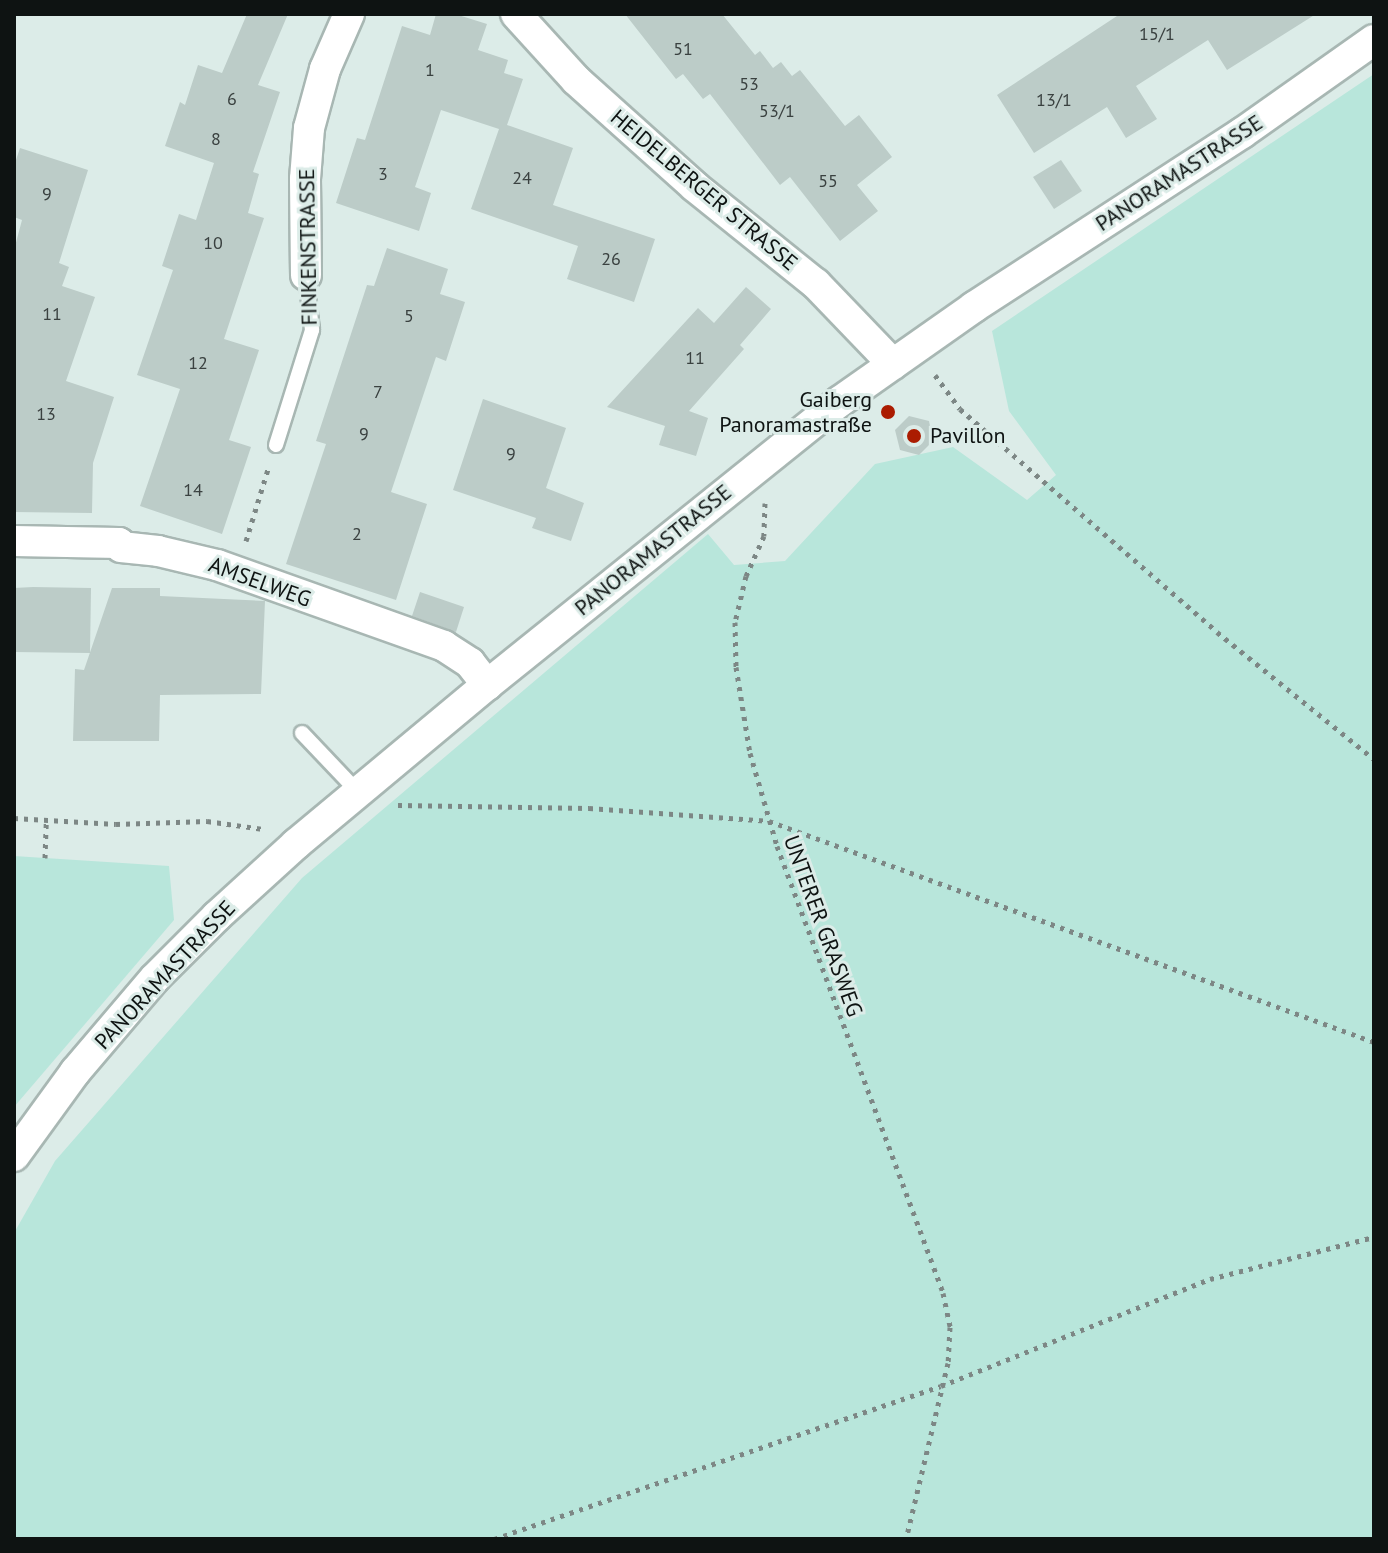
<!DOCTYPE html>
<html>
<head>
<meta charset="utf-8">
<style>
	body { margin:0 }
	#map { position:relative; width:1388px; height:1553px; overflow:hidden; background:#dcece8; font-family:"PT Sans",sans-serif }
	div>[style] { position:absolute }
	.green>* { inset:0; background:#b8e6db }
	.building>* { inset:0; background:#bcccc8 }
	.path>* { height:5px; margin-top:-2.5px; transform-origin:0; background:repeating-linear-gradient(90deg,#7d8785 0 4px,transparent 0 10px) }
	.roads { filter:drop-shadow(2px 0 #a8b7b3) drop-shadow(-2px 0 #a8b7b3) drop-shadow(0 2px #a8b7b3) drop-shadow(0 -2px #a8b7b3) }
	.service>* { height:14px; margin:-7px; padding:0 7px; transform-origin:7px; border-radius:7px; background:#fff }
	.minor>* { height:30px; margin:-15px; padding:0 15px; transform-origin:15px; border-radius:15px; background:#fff }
	.dots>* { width:22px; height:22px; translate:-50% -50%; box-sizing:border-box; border:4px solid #dcece8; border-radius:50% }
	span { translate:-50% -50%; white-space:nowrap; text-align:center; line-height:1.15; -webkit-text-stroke:6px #dcece8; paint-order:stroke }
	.number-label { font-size:18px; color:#3a4140 }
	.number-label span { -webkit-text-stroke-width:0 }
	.street-label { font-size:22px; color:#0e1312 }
	.poi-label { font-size:22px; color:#0e1312 }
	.right { translate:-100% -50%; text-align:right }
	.left { translate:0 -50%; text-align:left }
	.frame { position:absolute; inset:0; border:16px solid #0e1312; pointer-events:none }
</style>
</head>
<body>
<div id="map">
	<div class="green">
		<div style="clip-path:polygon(1374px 74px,1374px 1539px,14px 1539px,14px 1233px,55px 1161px,302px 878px,708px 534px,734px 565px,785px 561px,875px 464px,953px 447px,1027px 500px,1056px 475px,1009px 411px,992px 331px)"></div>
		<div style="clip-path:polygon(14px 856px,169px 866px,174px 920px,14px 1107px)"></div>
	</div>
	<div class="building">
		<div style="clip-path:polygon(247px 14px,288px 14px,258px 85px,280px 92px,253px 172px,259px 174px,248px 213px,264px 218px,224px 339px,259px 350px,229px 440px,251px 447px,222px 534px,140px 506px,180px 389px,137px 375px,173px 270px,162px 266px,179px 214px,196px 220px,214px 163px,165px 146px,180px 102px,185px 105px,198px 65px,222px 73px)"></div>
		<div style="clip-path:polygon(436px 14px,455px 14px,487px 24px,478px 50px,508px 60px,504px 73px,523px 79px,507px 125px,573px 148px,553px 205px,655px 239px,634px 302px,567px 279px,578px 246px,471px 209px,499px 129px,441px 110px,415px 187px,431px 193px,419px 231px,336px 203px,357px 138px,365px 140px,402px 26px,430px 35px)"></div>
		<div style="clip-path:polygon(625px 14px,722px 14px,755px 55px,760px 51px,773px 68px,781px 62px,792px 76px,800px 70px,845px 126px,859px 115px,892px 157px,857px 185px,878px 211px,840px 241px,790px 177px,780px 185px,710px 94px,703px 99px,683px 74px,676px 79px)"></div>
		<div style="clip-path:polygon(1120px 14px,1316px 14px,1227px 70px,1208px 40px,1136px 86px,1157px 119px,1126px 138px,1107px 107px,1034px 153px,997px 95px)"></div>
		<div style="clip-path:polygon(20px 148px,88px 170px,59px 263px,69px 267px,62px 286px,95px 297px,66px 381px,114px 397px,93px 463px,92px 513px,14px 512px,14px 250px,22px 220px,14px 217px,14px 166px)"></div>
		<div style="clip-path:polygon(1061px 160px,1082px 191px,1054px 209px,1033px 177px)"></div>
		<div style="clip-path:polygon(387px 248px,448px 269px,440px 294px,465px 302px,446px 361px,436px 357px,391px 492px,427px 504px,396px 600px,286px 564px,326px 444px,316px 441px,367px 285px,374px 286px)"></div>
		<div style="clip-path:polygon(746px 287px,771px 309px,740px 345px,744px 349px,689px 411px,708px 418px,696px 456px,659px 445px,665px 426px,607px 407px,698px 308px,714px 323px)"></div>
		<div style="clip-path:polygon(483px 399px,566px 428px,546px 488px,584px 503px,571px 541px,532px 528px,536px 518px,453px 490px)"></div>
		<div style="clip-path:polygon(909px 416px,929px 421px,933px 441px,919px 455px,900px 450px,895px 430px)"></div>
		<div style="clip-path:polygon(33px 587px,91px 588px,90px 653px,14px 652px,14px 588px)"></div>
		<div style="clip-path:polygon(112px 588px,160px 588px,160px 596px,265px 601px,261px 694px,160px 695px,159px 741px,73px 741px,75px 669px,84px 670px)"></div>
		<div style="clip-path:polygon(420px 592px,464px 607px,456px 632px,412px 616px)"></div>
	</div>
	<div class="path">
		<div style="left:935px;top:375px;width:42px;rotate:53.7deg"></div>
		<div style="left:960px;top:409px;width:340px;rotate:40.9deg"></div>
		<div style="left:1217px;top:632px;width:202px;rotate:39deg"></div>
		<div style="left:765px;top:503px;width:33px;rotate:92deg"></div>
		<div style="left:764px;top:536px;width:44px;rotate:114.2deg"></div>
		<div style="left:746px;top:576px;width:47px;rotate:103.4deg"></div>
		<div style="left:735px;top:622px;width:45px;rotate:88.7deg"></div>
		<div style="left:736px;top:667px;width:87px;rotate:80.8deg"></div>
		<div style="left:750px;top:753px;width:97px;rotate:73.8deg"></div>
		<div style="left:777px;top:846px;width:477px;rotate:69.6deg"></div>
		<div style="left:943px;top:1293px;width:35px;rotate:78deg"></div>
		<div style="left:950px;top:1327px;width:36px;rotate:93deg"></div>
		<div style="left:948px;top:1363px;width:181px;rotate:103.4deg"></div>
		<div style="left:246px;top:541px;width:78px;rotate:-73deg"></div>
		<div style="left:398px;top:805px;width:191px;rotate:0.9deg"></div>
		<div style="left:589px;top:808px;width:180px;rotate:4.1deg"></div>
		<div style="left:769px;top:821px;width:644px;rotate:20.07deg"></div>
		<div style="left:14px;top:818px;width:102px;rotate:3.4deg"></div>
		<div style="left:116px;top:824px;width:91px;rotate:-1.9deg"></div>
		<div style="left:207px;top:821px;width:57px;rotate:8.1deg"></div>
		<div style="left:45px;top:858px;width:37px;rotate:-88deg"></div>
		<div style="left:494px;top:1539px;width:472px;rotate:-18.9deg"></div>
		<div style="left:941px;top:1386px;width:289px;rotate:-21.7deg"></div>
		<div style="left:1210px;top:1279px;width:169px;rotate:-14.4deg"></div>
	</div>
	<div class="roads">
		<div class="service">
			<div style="left:276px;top:445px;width:121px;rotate:-72.6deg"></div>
			<div style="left:312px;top:330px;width:55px;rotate:-96.2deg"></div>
			<div style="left:302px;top:733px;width:83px;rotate:46.5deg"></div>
		</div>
		<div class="minor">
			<div style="left:516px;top:14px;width:89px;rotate:47.7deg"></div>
			<div style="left:576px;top:80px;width:159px;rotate:41.9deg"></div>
			<div style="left:694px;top:186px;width:156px;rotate:38.8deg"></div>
			<div style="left:816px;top:284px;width:111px;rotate:46.1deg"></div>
			<div style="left:306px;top:275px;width:96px;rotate:-90.6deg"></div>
			<div style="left:305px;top:179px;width:51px;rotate:-85.5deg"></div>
			<div style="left:309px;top:128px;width:61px;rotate:-74.8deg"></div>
			<div style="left:325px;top:69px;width:60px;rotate:-66.4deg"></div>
			<div style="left:14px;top:541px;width:105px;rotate:1.1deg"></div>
			<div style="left:119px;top:543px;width:4px;rotate:63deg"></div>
			<div style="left:121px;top:547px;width:37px;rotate:6deg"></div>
			<div style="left:158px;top:551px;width:61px;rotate:13.3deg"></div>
			<div style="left:217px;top:565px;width:241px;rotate:19.6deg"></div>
			<div style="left:444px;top:646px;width:31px;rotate:33deg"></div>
			<div style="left:470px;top:663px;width:28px;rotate:52deg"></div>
			<div style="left:14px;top:1156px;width:104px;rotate:-54deg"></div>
			<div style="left:75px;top:1072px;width:123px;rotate:-49.6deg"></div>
			<div style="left:155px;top:978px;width:88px;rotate:-45deg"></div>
			<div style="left:217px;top:916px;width:107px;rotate:-42.3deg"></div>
			<div style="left:296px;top:844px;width:249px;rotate:-39.8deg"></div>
			<div style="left:487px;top:685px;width:452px;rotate:-38.8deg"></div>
			<div style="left:839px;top:402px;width:165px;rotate:-35.1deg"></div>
			<div style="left:974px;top:307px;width:320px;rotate:-33deg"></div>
			<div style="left:1242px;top:133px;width:161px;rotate:-35.2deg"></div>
		</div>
	</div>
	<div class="dots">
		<div style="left:888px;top:412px;background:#ab1c01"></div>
		<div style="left:914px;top:436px;background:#ab1c01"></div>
	</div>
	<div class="number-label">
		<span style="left:1157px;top:34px">15/1</span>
		<span style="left:683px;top:49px">51</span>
		<span style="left:430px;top:70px">1</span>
		<span style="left:749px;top:84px">53</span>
		<span style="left:232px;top:99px">6</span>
		<span style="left:1054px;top:100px">13/1</span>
		<span style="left:777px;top:111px">53/1</span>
		<span style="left:216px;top:139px">8</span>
		<span style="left:383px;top:174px">3</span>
		<span style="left:522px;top:178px">24</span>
		<span style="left:828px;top:181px">55</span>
		<span style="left:47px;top:194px">9</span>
		<span style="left:213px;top:243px">10</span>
		<span style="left:611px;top:259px">26</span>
		<span style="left:52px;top:314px">11</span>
		<span style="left:409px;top:316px">5</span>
		<span style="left:695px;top:358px">11</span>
		<span style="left:198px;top:363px">12</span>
		<span style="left:378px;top:392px">7</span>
		<span style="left:46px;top:414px">13</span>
		<span style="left:364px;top:434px">9</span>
		<span style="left:511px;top:454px">9</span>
		<span style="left:193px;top:490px">14</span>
		<span style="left:357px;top:534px">2</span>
	</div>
	<div class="street-label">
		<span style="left:1179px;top:173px;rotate:-33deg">PANORAMASTRASSE</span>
		<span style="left:704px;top:190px;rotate:40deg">HEIDELBERGER STRASSE</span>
		<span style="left:308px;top:247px;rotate:-91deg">FINKENSTRASSE</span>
		<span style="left:653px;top:550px;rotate:-39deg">PANORAMASTRASSE</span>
		<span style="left:260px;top:582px;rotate:20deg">AMSELWEG</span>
		<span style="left:823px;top:926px;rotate:70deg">UNTERER GRASWEG</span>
		<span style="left:165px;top:975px;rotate:-47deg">PANORAMASTRASSE</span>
	</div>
	<div class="poi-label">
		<span class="right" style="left:872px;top:412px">Gaiberg<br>Panoramastraße</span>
		<span class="left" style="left:930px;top:436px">Pavillon</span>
	</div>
	<div class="frame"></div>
</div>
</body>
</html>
